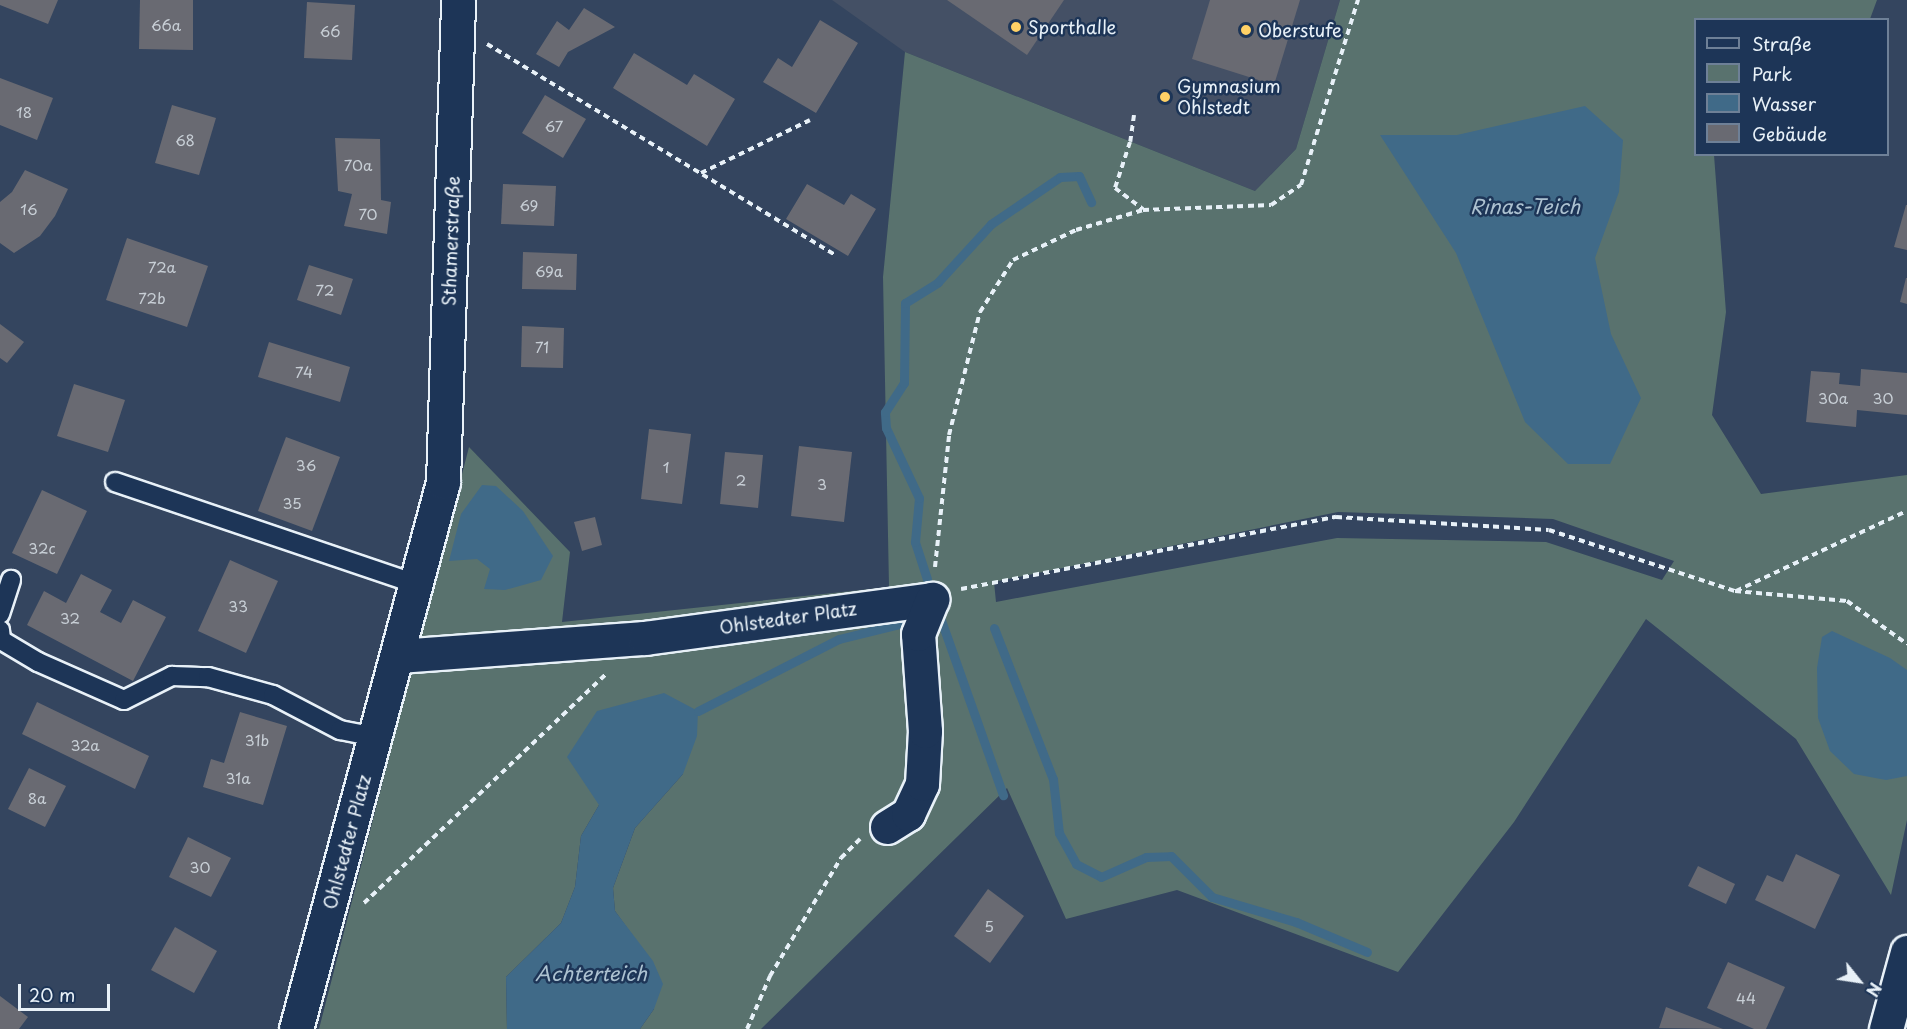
<!DOCTYPE html>
<html>
<head>
<meta charset="utf-8">
<style>
	body { margin:0 }
	#map { position:relative; width:1907px; height:1029px; overflow:hidden; background:#34455f; font-family:"Playpen Sans",sans-serif }
	div>[style] { position:absolute }
	.built>* { inset:0; background:#445065 }
	.green>* { inset:0; background:#59726e }
	.water>* { inset:0; background:#406a88 }
	.stream>* { height:9px; margin:-4.5px; padding:0 4.5px; transform-origin:4.5px; border-radius:4.5px; background:#406a88 }
	.building>* { inset:0; background:#696a72 }
	.path>* { height:4px; margin-top:-2px; transform-origin:0; background:repeating-linear-gradient(90deg,#e8f1f8 0 6px,transparent 0 10.5px) }
	.roads { filter:drop-shadow(2px 0 #e8f1f8) drop-shadow(-2px 0 #e8f1f8) drop-shadow(0 2px #e8f1f8) drop-shadow(0 -2px #e8f1f8) }
	.service>* { height:18px; margin:-9px; padding:0 9px; transform-origin:9px; border-radius:9px; background:#1d3557 }
	.minor>* { height:33px; margin:-16.5px; padding:0 16.5px; transform-origin:16.5px; border-radius:16.5px; background:#1d3557 }
	.tertiary>* { height:33px; margin:-16.5px; padding:0 16.5px; transform-origin:16.5px; border-radius:16.5px; background:#1d3557 }
	.dots>* { width:16px; height:16px; translate:-50% -50%; box-sizing:border-box; border:3px solid #1d3557; border-radius:50% }
	span { translate:-50% -50%; white-space:nowrap; text-align:center; line-height:1.15; -webkit-text-stroke:5px #1d3557; paint-order:stroke }
	.number-label { font-size:15px; color:#c8cfd6 }
	.number-label span { -webkit-text-stroke-width:0 }
	.poi-label { font-size:18px; color:#e8f1f8 }
	.left { translate:0 -50%; text-align:left }
	.street-label { font-size:18px; color:#e8f1f8 }
	.water-label { font-size:20px; color:#adc2d1; font-style:italic }
	.legend { position:absolute; left:1694px; top:18px; width:195px; height:138px; box-sizing:border-box; background:#1d3557; border:2px solid #6e8097; margin:0; padding:8px 10px; list-style:none; font-size:18px; color:#e8f1f8 }
	.legend li { display:flex; align-items:center; gap:12px; height:30px }
	.legend b { width:30px; border:2px solid #6e8097 }
	.north { position:absolute; left:1829px; top:951px; width:60px; height:60px; -webkit-text-stroke:4px #1d3557; paint-order:stroke; rotate:120deg; font-size:16px; font-weight:700; line-height:24px; text-align:center; color:#e8f1f8 }
	.north::after { content:''; display:block; margin:auto; width:21px; height:27px; background:#e8f1f8; clip-path:polygon(50% 0,100% 100%,50% 72%,0 100%) }
	.scale { position:absolute; left:18px; top:984px; width:92px; height:27px; box-sizing:border-box; border:3px solid #e8f1f8; border-top:0; padding-left:8px; font-size:18px; line-height:21px; white-space:nowrap; color:#e8f1f8; -webkit-text-stroke:4px #1d3557; paint-order:stroke }
</style>
</head>
<body>
<div id="map">
	<div class="built">
		<div style="clip-path:polygon(832px 0,1340px 0,1296px 149px,1255px 191px,905px 52px)"></div>
	</div>
	<div class="green">
		<div style="clip-path:polygon(evenodd,1340px 0,1877px 0,1870px 19px,1696px 20px,1696px 154px,1714px 155px,1726px 312px,1712px 415px,1761px 494px,1907px 475px,1907px 820px,1891px 895px,1796px 739px,1646px 619px,1514px 822px,1398px 972px,1177px 890px,1066px 919px,1007px 788px,761px 1029px,640px 1029px,654px 1009px,633px 936px,615px 911px,613px 888px,635px 828px,683px 774px,599px 805px,581px 836px,575px 887px,561px 923px,506px 977px,507px 1029px,319px 1029px,469px 447px,570px 552px,562px 622px,889px 587px,883px 277px,905px 52px,1255px 191px,1296px 149px,1340px 0,1338px 512px,1553px 519px,1674px 561px,1662px 580px,1546px 542px,1337px 538px,996px 602px,994px 582px,1338px 512px)"></div>
	</div>
	<div class="water">
		<div style="clip-path:polygon(1585px 106px,1623px 140px,1619px 192px,1595px 258px,1611px 334px,1641px 398px,1610px 464px,1568px 464px,1525px 422px,1456px 253px,1380px 135px,1457px 135px)"></div>
		<div style="clip-path:polygon(482px 485px,496px 486px,523px 511px,553px 556px,541px 580px,505px 590px,484px 589px,490px 569px,477px 559px,449px 561px,461px 514px)"></div>
		<div style="clip-path:polygon(1832px 631px,1890px 658px,1907px 670px,1907px 776px,1886px 780px,1854px 774px,1830px 751px,1818px 718px,1817px 668px,1822px 637px)"></div>
		<div style="clip-path:polygon(664px 693px,698px 711px,697px 736px,683px 774px,635px 828px,613px 888px,615px 911px,653px 961px,663px 984px,654px 1009px,640px 1029px,507px 1029px,506px 977px,561px 923px,575px 887px,581px 836px,599px 805px,567px 757px,597px 711px)"></div>
	</div>
	<div class="stream">
		<div style="left:927px;top:579px;width:39px;rotate:-108deg"></div>
		<div style="left:915px;top:542px;width:44px;rotate:-84.8deg"></div>
		<div style="left:919px;top:498px;width:77px;rotate:-115.2deg"></div>
		<div style="left:886px;top:428px;width:16px;rotate:-94deg"></div>
		<div style="left:885px;top:412px;width:35px;rotate:-57deg"></div>
		<div style="left:904px;top:383px;width:80px;rotate:-89.3deg"></div>
		<div style="left:905px;top:303px;width:39px;rotate:-32deg"></div>
		<div style="left:938px;top:282px;width:79px;rotate:-47.6deg"></div>
		<div style="left:991px;top:224px;width:83px;rotate:-34.3deg"></div>
		<div style="left:1060px;top:177px;width:19px;rotate:-3deg"></div>
		<div style="left:1079px;top:176px;width:29px;rotate:65deg"></div>
		<div style="left:941px;top:620px;width:186px;rotate:70.5deg"></div>
		<div style="left:994px;top:628px;width:162px;rotate:68.7deg"></div>
		<div style="left:1053px;top:779px;width:54px;rotate:83.7deg"></div>
		<div style="left:1059px;top:833px;width:35px;rotate:61deg"></div>
		<div style="left:1076px;top:864px;width:28px;rotate:27deg"></div>
		<div style="left:1101px;top:877px;width:49px;rotate:-24deg"></div>
		<div style="left:1146px;top:857px;width:25px;rotate:-2deg"></div>
		<div style="left:1171px;top:856px;width:58px;rotate:45deg"></div>
		<div style="left:1212px;top:897px;width:88px;rotate:16.6deg"></div>
		<div style="left:1296px;top:922px;width:77px;rotate:22.9deg"></div>
		<div style="left:698px;top:711px;width:158px;rotate:-27.1deg"></div>
		<div style="left:839px;top:639px;width:66px;rotate:-14deg"></div>
	</div>
	<div class="building">
		<div style="clip-path:polygon(0 0,58px 0,48px 24px,0 5px)"></div>
		<div style="clip-path:polygon(140px 0,193px 0,193px 50px,139px 49px)"></div>
		<div style="clip-path:polygon(947px 0,1064px 0,1027px 55px)"></div>
		<div style="clip-path:polygon(1210px 0,1300px 0,1274px 85px,1192px 59px)"></div>
		<div style="clip-path:polygon(307px 2px,355px 5px,352px 60px,304px 58px)"></div>
		<div style="clip-path:polygon(584px 8px,615px 27px,568px 52px,559px 67px,536px 54px,557px 21px,569px 30px)"></div>
		<div style="clip-path:polygon(820px 20px,858px 43px,816px 113px,763px 82px,778px 58px,792px 67px)"></div>
		<div style="clip-path:polygon(634px 53px,687px 85px,694px 74px,735px 99px,707px 146px,613px 88px)"></div>
		<div style="clip-path:polygon(0 78px,53px 98px,37px 140px,0 125px)"></div>
		<div style="clip-path:polygon(545px 95px,586px 119px,563px 158px,522px 133px)"></div>
		<div style="clip-path:polygon(172px 105px,216px 118px,199px 175px,155px 163px)"></div>
		<div style="clip-path:polygon(335px 138px,380px 139px,381px 200px,391px 202px,387px 234px,344px 226px,352px 194px,338px 191px)"></div>
		<div style="clip-path:polygon(25px 170px,68px 189px,55px 216px,40px 236px,14px 253px,0 243px,0 202px,12px 192px)"></div>
		<div style="clip-path:polygon(503px 184px,556px 186px,554px 226px,501px 224px)"></div>
		<div style="clip-path:polygon(807px 184px,844px 205px,851px 194px,876px 209px,848px 256px,786px 219px)"></div>
		<div style="clip-path:polygon(1906px 205px,1907px 205px,1907px 250px,1894px 247px)"></div>
		<div style="clip-path:polygon(127px 238px,208px 266px,187px 327px,106px 300px)"></div>
		<div style="clip-path:polygon(523px 252px,577px 254px,576px 290px,522px 289px)"></div>
		<div style="clip-path:polygon(309px 265px,353px 279px,341px 315px,297px 300px)"></div>
		<div style="clip-path:polygon(1906px 278px,1907px 278px,1907px 304px,1900px 302px)"></div>
		<div style="clip-path:polygon(0 324px,24px 342px,7px 363px,0 358px)"></div>
		<div style="clip-path:polygon(522px 326px,564px 328px,563px 368px,521px 367px)"></div>
		<div style="clip-path:polygon(269px 342px,350px 367px,340px 402px,258px 377px)"></div>
		<div style="clip-path:polygon(1861px 369px,1907px 373px,1907px 415px,1857px 410px,1856px 427px,1806px 422px,1811px 371px,1840px 373px,1839px 384px,1860px 386px)"></div>
		<div style="clip-path:polygon(74px 384px,125px 400px,108px 452px,57px 436px)"></div>
		<div style="clip-path:polygon(649px 429px,691px 434px,682px 504px,641px 499px)"></div>
		<div style="clip-path:polygon(286px 437px,340px 457px,312px 531px,258px 511px)"></div>
		<div style="clip-path:polygon(799px 446px,852px 452px,844px 522px,791px 516px)"></div>
		<div style="clip-path:polygon(725px 452px,763px 455px,758px 508px,720px 504px)"></div>
		<div style="clip-path:polygon(42px 490px,87px 511px,57px 574px,12px 553px)"></div>
		<div style="clip-path:polygon(595px 517px,602px 545px,582px 551px,574px 522px)"></div>
		<div style="clip-path:polygon(230px 560px,278px 581px,246px 653px,198px 631px)"></div>
		<div style="clip-path:polygon(81px 574px,112px 590px,100px 612px,121px 623px,133px 600px,166px 617px,133px 681px,27px 625px,44px 591px,66px 603px)"></div>
		<div style="clip-path:polygon(37px 702px,149px 756px,135px 789px,22px 734px)"></div>
		<div style="clip-path:polygon(240px 712px,287px 726px,263px 805px,203px 787px,211px 759px,224px 763px)"></div>
		<div style="clip-path:polygon(29px 768px,66px 786px,45px 827px,8px 809px)"></div>
		<div style="clip-path:polygon(188px 837px,231px 858px,211px 897px,169px 877px)"></div>
		<div style="clip-path:polygon(1796px 854px,1840px 875px,1815px 929px,1755px 900px,1767px 875px,1783px 882px)"></div>
		<div style="clip-path:polygon(1698px 866px,1735px 884px,1726px 904px,1688px 886px)"></div>
		<div style="clip-path:polygon(988px 889px,1024px 916px,990px 963px,954px 936px)"></div>
		<div style="clip-path:polygon(175px 927px,217px 951px,194px 993px,151px 970px)"></div>
		<div style="clip-path:polygon(1728px 962px,1785px 987px,1766px 1029px,1754px 1029px,1707px 1008px)"></div>
		<div style="clip-path:polygon(0 996px,28px 1017px,19px 1029px,0 1029px)"></div>
		<div style="clip-path:polygon(1666px 1007px,1723px 1029px,1659px 1028px)"></div>
	</div>
	<div class="path">
		<div style="left:487px;top:44px;width:407px;rotate:31.2deg"></div>
		<div style="left:1134px;top:115px;width:27px;rotate:98deg"></div>
		<div style="left:1130px;top:142px;width:48px;rotate:108.1deg"></div>
		<div style="left:1115px;top:188px;width:35px;rotate:37deg"></div>
		<div style="left:701px;top:173px;width:121px;rotate:-25.9deg"></div>
		<div style="left:935px;top:567px;width:133px;rotate:-83.9deg"></div>
		<div style="left:949px;top:435px;width:127px;rotate:-75.9deg"></div>
		<div style="left:980px;top:312px;width:62px;rotate:-57.6deg"></div>
		<div style="left:1013px;top:260px;width:70px;rotate:-25.5deg"></div>
		<div style="left:1076px;top:230px;width:70px;rotate:-16.6deg"></div>
		<div style="left:1143px;top:210px;width:128px;rotate:-2.2deg"></div>
		<div style="left:1271px;top:205px;width:36px;rotate:-34deg"></div>
		<div style="left:1301px;top:185px;width:194px;rotate:-72.9deg"></div>
		<div style="left:961px;top:589px;width:382px;rotate:-10.9deg"></div>
		<div style="left:1336px;top:517px;width:213px;rotate:3.5deg"></div>
		<div style="left:1549px;top:530px;width:196px;rotate:18.2deg"></div>
		<div style="left:1735px;top:591px;width:112px;rotate:5.1deg"></div>
		<div style="left:1847px;top:601px;width:74px;rotate:35.6deg"></div>
		<div style="left:1736px;top:591px;width:189px;rotate:-25.1deg"></div>
		<div style="left:364px;top:903px;width:335px;rotate:-43.4deg"></div>
		<div style="left:747px;top:1029px;width:58px;rotate:-66.5deg"></div>
		<div style="left:770px;top:976px;width:138px;rotate:-59deg"></div>
		<div style="left:841px;top:858px;width:27px;rotate:-45deg"></div>
	</div>
	<div class="roads">
		<div class="service">
			<div style="left:115px;top:482px;width:319px;rotate:18.7deg"></div>
			<div style="left:0;top:614px;width:36px;rotate:-72deg"></div>
			<div style="left:0;top:630px;width:10px;rotate:84deg"></div>
			<div style="left:1px;top:640px;width:43px;rotate:30.7deg"></div>
			<div style="left:38px;top:662px;width:94px;rotate:23.8deg"></div>
			<div style="left:124px;top:700px;width:54px;rotate:-26.6deg"></div>
			<div style="left:172px;top:676px;width:36px;rotate:2deg"></div>
			<div style="left:208px;top:677px;width:67px;rotate:15.5deg"></div>
			<div style="left:273px;top:695px;width:76px;rotate:27.6deg"></div>
			<div style="left:340px;top:730px;width:37px;rotate:11deg"></div>
		</div>
		<div class="minor">
			<div style="left:398px;top:656px;width:248px;rotate:-4.2deg"></div>
			<div style="left:645px;top:638px;width:290px;rotate:-7.7deg"></div>
			<div style="left:887px;top:827px;width:25px;rotate:-32deg"></div>
			<div style="left:908px;top:814px;width:33px;rotate:-65deg"></div>
			<div style="left:922px;top:784px;width:53px;rotate:-86.8deg"></div>
			<div style="left:925px;top:731px;width:97px;rotate:-94.1deg"></div>
			<div style="left:918px;top:634px;width:38px;rotate:-68deg"></div>
			<div style="left:1886px;top:1029px;width:80px;rotate:-74.7deg"></div>
		</div>
		<div class="tertiary">
			<div style="left:296px;top:1029px;width:566px;rotate:-74.96deg"></div>
			<div style="left:443px;top:482px;width:482px;rotate:-88.2deg"></div>
		</div>
	</div>
	<div class="dots">
		<div style="left:1016px;top:27px;background:#ffd166"></div>
		<div style="left:1246px;top:30px;background:#ffd166"></div>
		<div style="left:1165px;top:97px;background:#ffd166"></div>
	</div>
	<div class="number-label">
		<span style="left:166px;top:25px">66a</span>
		<span style="left:330px;top:31px">66</span>
		<span style="left:24px;top:112px">18</span>
		<span style="left:554px;top:126px">67</span>
		<span style="left:185px;top:140px">68</span>
		<span style="left:358px;top:165px">70a</span>
		<span style="left:529px;top:205px">69</span>
		<span style="left:29px;top:209px">16</span>
		<span style="left:368px;top:214px">70</span>
		<span style="left:162px;top:267px">72a</span>
		<span style="left:549px;top:271px">69a</span>
		<span style="left:325px;top:290px">72</span>
		<span style="left:152px;top:298px">72b</span>
		<span style="left:542px;top:347px">71</span>
		<span style="left:304px;top:372px">74</span>
		<span style="left:1833px;top:398px">30a</span>
		<span style="left:1883px;top:398px">30</span>
		<span style="left:306px;top:465px">36</span>
		<span style="left:666px;top:467px">1</span>
		<span style="left:741px;top:480px">2</span>
		<span style="left:822px;top:484px">3</span>
		<span style="left:292px;top:503px">35</span>
		<span style="left:42px;top:548px">32c</span>
		<span style="left:238px;top:606px">33</span>
		<span style="left:70px;top:618px">32</span>
		<span style="left:257px;top:740px">31b</span>
		<span style="left:85px;top:745px">32a</span>
		<span style="left:238px;top:778px">31a</span>
		<span style="left:37px;top:798px">8a</span>
		<span style="left:200px;top:867px">30</span>
		<span style="left:989px;top:926px">5</span>
		<span style="left:1746px;top:998px">44</span>
	</div>
	<div class="poi-label">
		<span class="left" style="left:1028px;top:27px">Sporthalle</span>
		<span class="left" style="left:1258px;top:30px">Oberstufe</span>
		<span class="left" style="left:1177px;top:97px">Gymnasium<br>Ohlstedt</span>
	</div>
	<div class="street-label">
		<span style="left:451px;top:241px;rotate:-88deg">Sthamerstraße</span>
		<span style="left:788px;top:618px;rotate:-8deg">Ohlstedter Platz</span>
		<span style="left:347px;top:842px;rotate:-75deg">Ohlstedter Platz</span>
	</div>
	<div class="water-label">
		<span style="left:1525px;top:206px">Rinas-Teich</span>
		<span style="left:591px;top:973px">Achterteich</span>
	</div>
	<ul class="legend">
	<li><b style="height:8px;background:#1d3557"></b>Straße</li>
	<li><b style="height:16px;background:#59726e"></b>Park</li>
	<li><b style="height:16px;background:#406a88"></b>Wasser</li>
	<li><b style="height:16px;background:#696a72"></b>Gebäude</li>
	</ul>
	<div class="north">N</div>
	<div class="scale">20 m</div>
</div>
</body>
</html>
